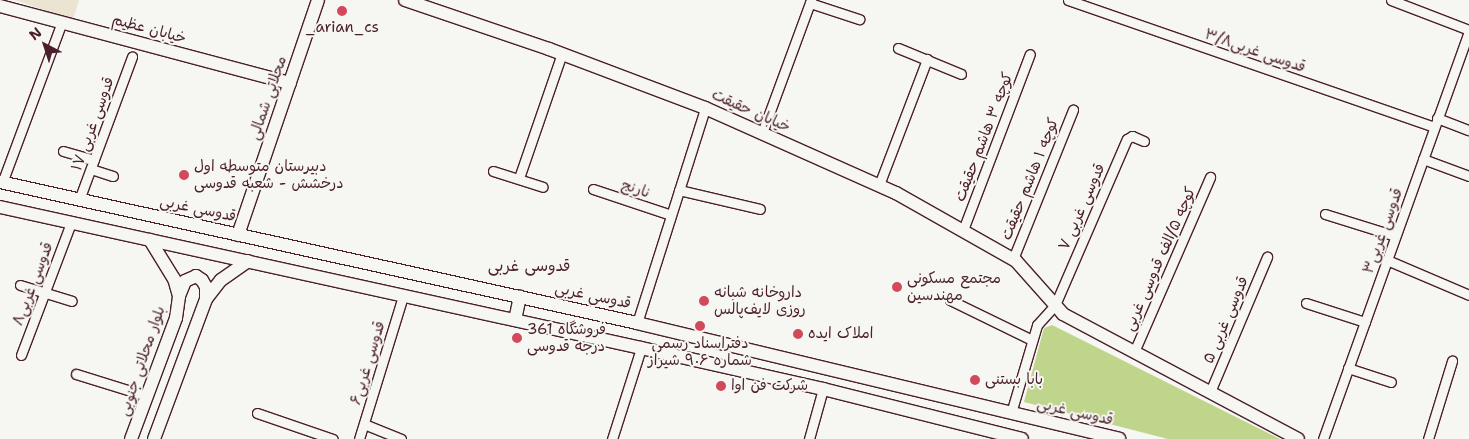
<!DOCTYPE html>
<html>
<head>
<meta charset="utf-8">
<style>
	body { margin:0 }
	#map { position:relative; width:1469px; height:439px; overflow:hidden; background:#f6f6f2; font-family:"Shantell Sans","Playpen Sans Arabic",sans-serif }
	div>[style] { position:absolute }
	.built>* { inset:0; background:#ece4d3 }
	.green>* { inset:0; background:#bfd58b }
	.roads { filter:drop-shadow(1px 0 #4a1f2b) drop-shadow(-1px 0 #4a1f2b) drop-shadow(0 1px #4a1f2b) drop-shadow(0 -1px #4a1f2b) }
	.street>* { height:9px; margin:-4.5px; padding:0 4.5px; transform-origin:4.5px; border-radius:4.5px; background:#f6f6f2 }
	.secondary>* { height:12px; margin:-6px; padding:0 6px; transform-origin:6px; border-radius:6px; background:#f6f6f2 }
	.dots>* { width:14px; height:14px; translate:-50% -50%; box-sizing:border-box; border:2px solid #f6f6f2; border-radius:50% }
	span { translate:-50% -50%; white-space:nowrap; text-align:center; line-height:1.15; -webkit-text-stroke:4px #f6f6f2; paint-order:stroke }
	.poi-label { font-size:15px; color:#4a1f2b }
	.left { translate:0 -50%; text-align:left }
	.street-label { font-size:15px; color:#4a1f2b }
	.neighbourhood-label { font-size:16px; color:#4a1f2b }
	.north { position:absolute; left:20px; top:20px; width:50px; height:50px; -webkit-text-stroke:4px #f6f6f2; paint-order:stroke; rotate:320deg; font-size:14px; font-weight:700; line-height:20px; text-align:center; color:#4a1f2b }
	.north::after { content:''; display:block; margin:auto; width:18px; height:22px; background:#4a1f2b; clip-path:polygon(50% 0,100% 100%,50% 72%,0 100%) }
</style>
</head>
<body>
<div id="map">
	<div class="built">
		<div style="clip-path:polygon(15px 0,79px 0,73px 20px)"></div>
	</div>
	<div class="green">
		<div style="clip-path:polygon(1052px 325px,1280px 439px,1168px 439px,1024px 402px,1044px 328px)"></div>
	</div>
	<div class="roads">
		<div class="street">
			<div style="left:1068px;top:0;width:387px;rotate:19.1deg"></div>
			<div style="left:1391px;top:0;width:84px;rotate:21deg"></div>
			<div style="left:810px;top:3px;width:52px;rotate:18.1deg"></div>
			<div style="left:898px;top:48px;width:68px;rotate:22.4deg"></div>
			<div style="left:1437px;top:118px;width:34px;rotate:21deg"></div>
			<div style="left:762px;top:133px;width:142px;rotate:-69.8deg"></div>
			<div style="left:63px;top:151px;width:32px;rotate:16deg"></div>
			<div style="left:1423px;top:159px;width:49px;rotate:20.3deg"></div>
			<div style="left:91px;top:169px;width:23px;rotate:18deg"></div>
			<div style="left:493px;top:171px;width:52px;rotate:17.7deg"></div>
			<div style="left:519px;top:178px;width:132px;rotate:-71deg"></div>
			<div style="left:2px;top:183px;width:172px;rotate:-69.6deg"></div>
			<div style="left:879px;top:185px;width:135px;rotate:-69.1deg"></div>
			<div style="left:593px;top:189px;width:82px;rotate:18.4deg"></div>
			<div style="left:679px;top:190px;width:83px;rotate:13.2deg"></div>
			<div style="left:79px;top:200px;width:153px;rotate:-69.7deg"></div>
			<div style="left:1325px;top:214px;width:73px;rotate:17.4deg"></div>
			<div style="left:963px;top:230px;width:188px;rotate:-69.2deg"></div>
			<div style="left:1013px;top:259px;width:161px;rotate:-68.1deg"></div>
			<div style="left:1387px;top:260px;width:89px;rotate:23.1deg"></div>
			<div style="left:20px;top:285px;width:54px;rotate:17.1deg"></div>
			<div style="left:950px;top:300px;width:91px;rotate:26deg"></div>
			<div style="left:1306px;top:303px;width:62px;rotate:17.9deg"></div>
			<div style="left:637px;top:323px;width:225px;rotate:-72.4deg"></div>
			<div style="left:1134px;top:352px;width:191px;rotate:-66.5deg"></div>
			<div style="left:21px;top:355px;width:141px;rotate:-69.3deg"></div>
			<div style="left:1348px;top:368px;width:45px;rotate:18deg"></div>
			<div style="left:76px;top:374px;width:74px;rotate:17.2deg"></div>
			<div style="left:1210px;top:392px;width:147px;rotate:-67.1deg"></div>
			<div style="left:257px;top:413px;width:80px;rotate:18.9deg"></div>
			<div style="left:1011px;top:413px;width:92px;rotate:-73.5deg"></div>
			<div style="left:1037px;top:325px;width:27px;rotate:-48deg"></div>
			<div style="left:1055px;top:305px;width:181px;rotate:-66.6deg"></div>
			<div style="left:1127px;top:139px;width:6px;rotate:-31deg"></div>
			<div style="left:1132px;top:136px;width:13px;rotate:23deg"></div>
			<div style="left:364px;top:424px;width:40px;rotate:22deg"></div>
			<div style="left:359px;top:439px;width:150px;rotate:-72.9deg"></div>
			<div style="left:612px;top:439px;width:96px;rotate:-72.3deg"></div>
			<div style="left:809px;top:439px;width:52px;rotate:-74.4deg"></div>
			<div style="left:1323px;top:439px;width:432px;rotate:-70.3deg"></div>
			<div style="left:1428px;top:439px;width:82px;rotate:-72.9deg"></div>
		</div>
		<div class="secondary">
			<div style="left:405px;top:0;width:152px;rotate:18.8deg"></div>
			<div style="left:549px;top:49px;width:167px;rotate:20.7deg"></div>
			<div style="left:705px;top:108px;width:209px;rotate:24deg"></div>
			<div style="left:896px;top:193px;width:138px;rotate:29.5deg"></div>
			<div style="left:1016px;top:261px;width:71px;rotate:48.4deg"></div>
			<div style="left:1063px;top:314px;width:266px;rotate:28deg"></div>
			<div style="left:0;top:6px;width:300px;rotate:14.9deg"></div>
			<div style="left:0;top:182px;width:652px;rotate:12.48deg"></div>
			<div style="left:637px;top:323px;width:496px;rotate:13.5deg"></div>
			<div style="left:0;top:207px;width:656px;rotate:12.41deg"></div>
			<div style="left:641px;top:348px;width:187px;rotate:12.7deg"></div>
			<div style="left:823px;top:389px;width:205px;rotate:14.1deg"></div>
			<div style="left:238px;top:235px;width:248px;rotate:-71.2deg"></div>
			<div style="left:179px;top:296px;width:16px;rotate:-68deg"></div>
			<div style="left:185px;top:281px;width:12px;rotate:-24deg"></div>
			<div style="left:196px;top:276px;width:7px;rotate:34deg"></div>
			<div style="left:202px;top:280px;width:8px;rotate:60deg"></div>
			<div style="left:206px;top:287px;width:12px;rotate:90deg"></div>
			<div style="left:515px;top:320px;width:24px;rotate:-78deg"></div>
			<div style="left:131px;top:439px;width:129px;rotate:-69.6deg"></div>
			<div style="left:176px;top:318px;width:22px;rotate:-82deg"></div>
			<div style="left:179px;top:296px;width:18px;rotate:-106deg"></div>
			<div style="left:174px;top:279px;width:46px;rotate:-121.6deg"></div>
			<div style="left:154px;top:439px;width:149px;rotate:-69.6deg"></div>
			<div style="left:206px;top:299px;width:24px;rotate:-52deg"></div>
			<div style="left:221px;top:280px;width:33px;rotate:-35deg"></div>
		</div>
	</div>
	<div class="dots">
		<div style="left:342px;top:11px;background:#d1495b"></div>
		<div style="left:184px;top:175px;background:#d1495b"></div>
		<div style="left:897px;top:287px;background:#d1495b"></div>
		<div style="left:704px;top:301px;background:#d1495b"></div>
		<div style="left:700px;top:326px;background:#d1495b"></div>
		<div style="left:798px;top:334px;background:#d1495b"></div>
		<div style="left:517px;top:338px;background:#d1495b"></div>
		<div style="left:975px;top:380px;background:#d1495b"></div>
		<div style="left:721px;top:386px;background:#d1495b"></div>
	</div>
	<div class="poi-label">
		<span style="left:342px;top:28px">_arian_cs</span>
		<span class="left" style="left:194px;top:175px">دبیرستان متوسطه اول<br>درخشش - شعبه قدوسی</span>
		<span class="left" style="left:907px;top:287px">مجتمع مسکونی<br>مهندسین</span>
		<span class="left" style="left:714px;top:301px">داروخانه شبانه<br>روزی لایف‌پالس</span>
		<span class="left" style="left:527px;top:338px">فروشگاه 361<br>درجه قدوسی</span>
		<span class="left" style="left:808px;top:334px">املاک ایده</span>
		<span style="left:700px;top:352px">دفتراسناد رسمی<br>شماره ۹۰۶ شیراز</span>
		<span class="left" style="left:985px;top:380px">بابا بستنی</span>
		<span class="left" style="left:731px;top:386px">شرکت فن اوا</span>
	</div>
	<div class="street-label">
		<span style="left:149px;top:29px;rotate:15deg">خیابان عظیم</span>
		<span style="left:1255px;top:51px;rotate:19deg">قدوسی غربی۳/۸</span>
		<span style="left:268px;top:98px;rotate:-71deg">محلاتی شمالی</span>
		<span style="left:751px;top:111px;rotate:24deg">خیابان حقیقت</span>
		<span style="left:93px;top:124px;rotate:-70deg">۱۷ قدوسی غربی</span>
		<span style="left:984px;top:137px;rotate:-69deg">کوچه ۳ هاشم حقیقت</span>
		<span style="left:1030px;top:179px;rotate:-68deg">کوچه ۱ هاشم حقیقت</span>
		<span style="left:636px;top:189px;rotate:19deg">نارنج</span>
		<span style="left:1082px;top:207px;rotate:-66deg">۷ قدوسی غربی</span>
		<span style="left:198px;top:209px;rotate:12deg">قدوسی غربی</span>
		<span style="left:1383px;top:231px;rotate:-70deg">قدوسی غربی۳</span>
		<span style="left:1160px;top:259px;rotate:-66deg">کوچه ۵/الف قدوسی غربی</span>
		<span style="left:33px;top:284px;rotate:-69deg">قدوسی غربی۸</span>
		<span style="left:593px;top:296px;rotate:12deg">قدوسی غربی</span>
		<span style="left:1226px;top:320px;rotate:-67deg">۵ قدوسی غربی</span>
		<span style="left:142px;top:361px;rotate:-71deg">بلوار محلاتی جنوبی</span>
		<span style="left:368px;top:363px;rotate:-73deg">قدوسی غربی۶</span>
		<span style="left:1075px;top:412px;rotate:13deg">قدوسی غربی</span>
	</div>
	<div class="neighbourhood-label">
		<span style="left:529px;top:266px">قدوسی غربی</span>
	</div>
	<div class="north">N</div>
</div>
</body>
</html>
